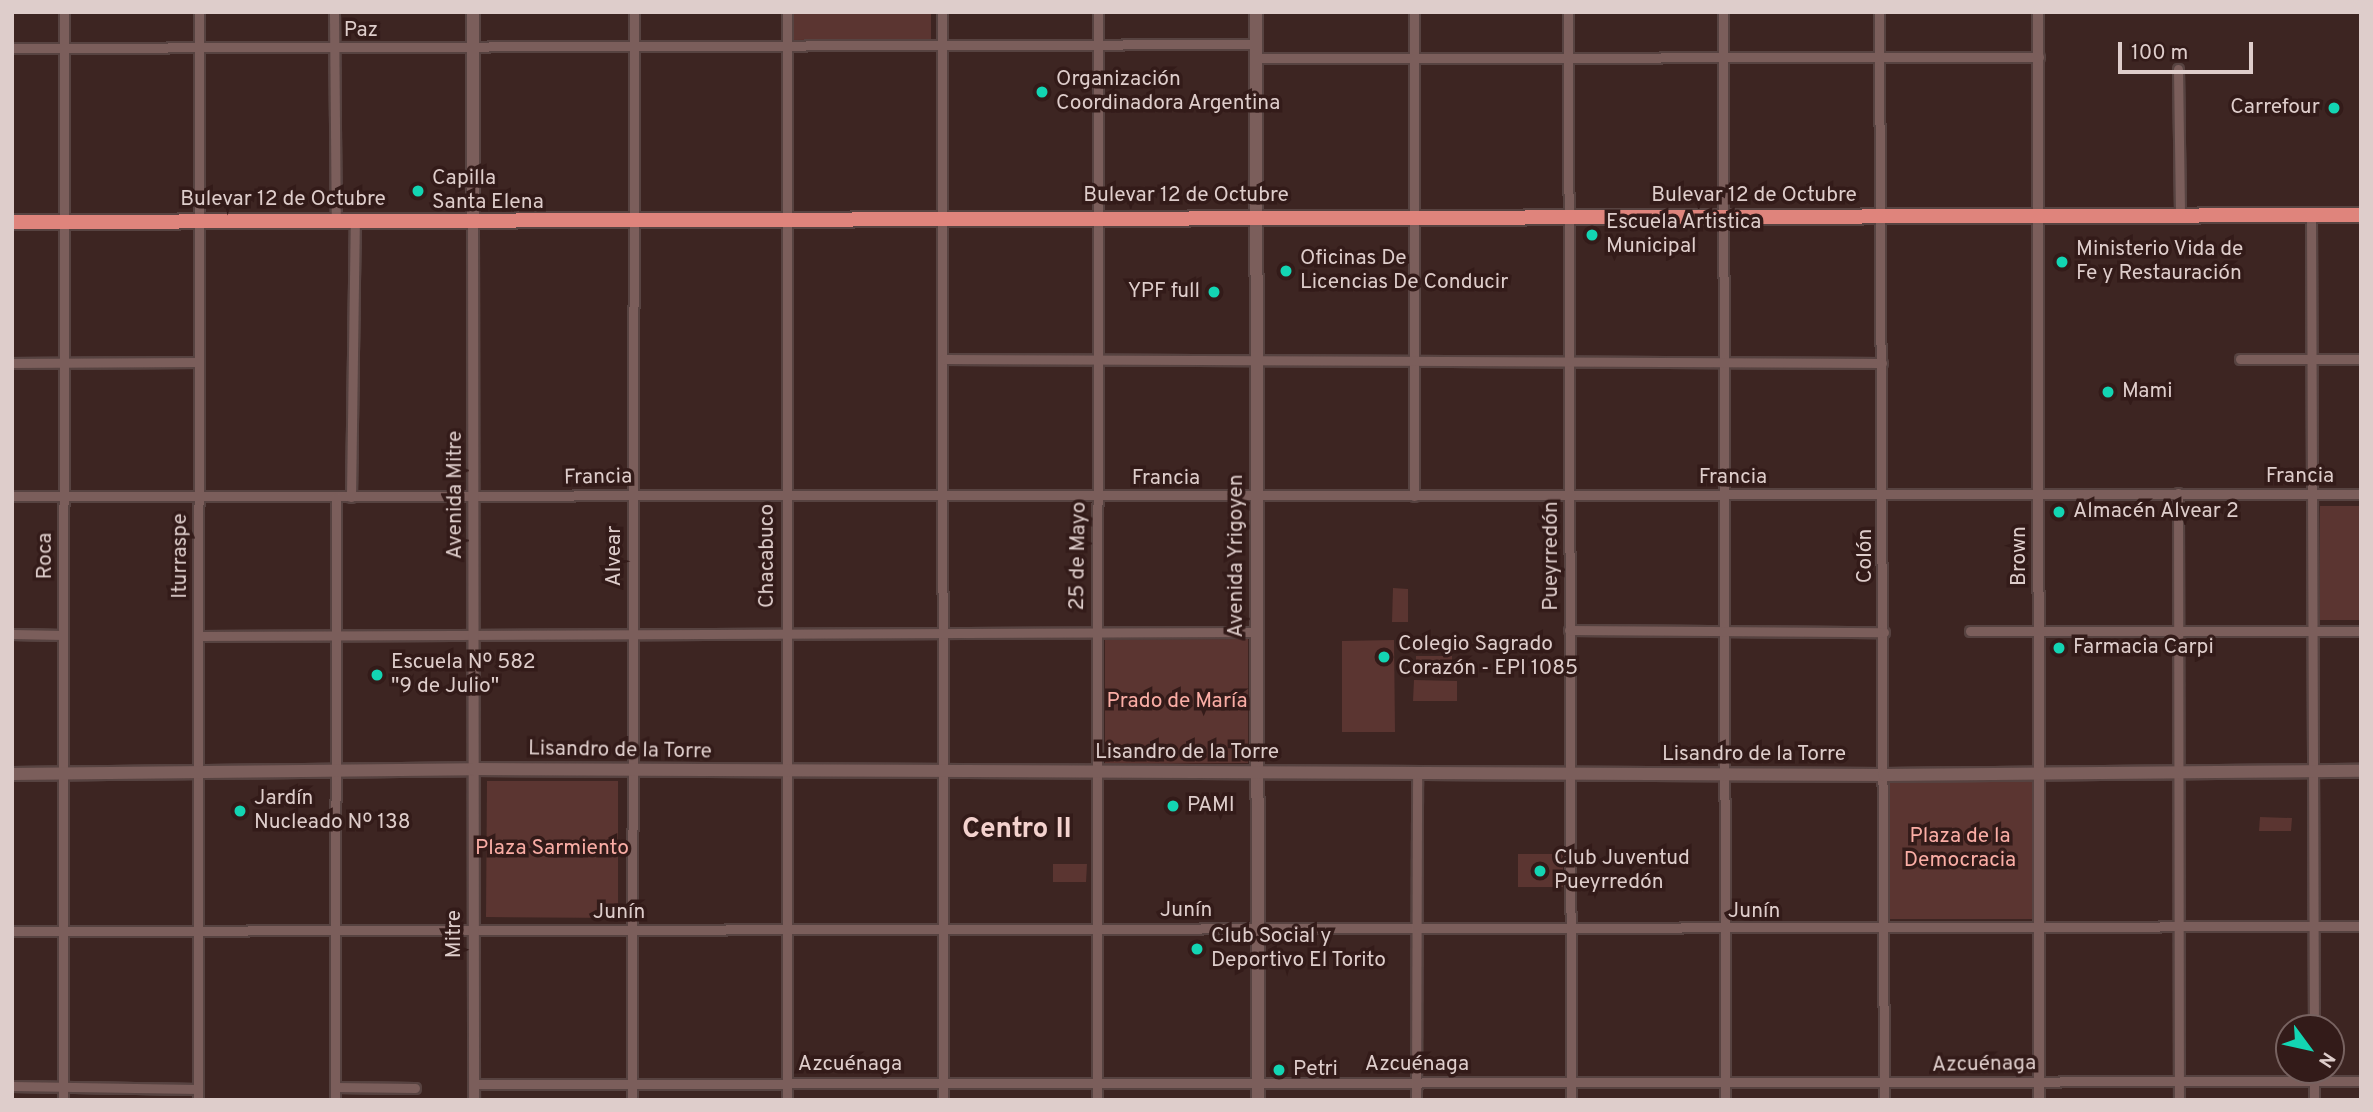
<!DOCTYPE html>
<html>
<head>
<meta charset="utf-8">
<style>
	body { margin:0 }
	#map { position:relative; width:2373px; height:1112px; overflow:hidden; background:#3d2522; font-family:Overpass,sans-serif }
	div>[style] { position:absolute }
	.green>* { inset:0; background:#5b3531 }
	.roads { filter:drop-shadow(2px 0 #574341) drop-shadow(-2px 0 #574341) drop-shadow(0 2px #574341) drop-shadow(0 -2px #574341) }
	.minor>* { height:9px; margin:-4.5px; padding:0 4.5px; transform-origin:4.5px; border-radius:4.5px; background:#7b5e5b }
	.tertiary>* { height:10px; margin:-5px; padding:0 5px; transform-origin:5px; border-radius:5px; background:#7b5e5b }
	.secondary>* { height:12px; margin:-6px; padding:0 6px; transform-origin:6px; border-radius:6px; background:#7b5e5b }
	.trunk>* { height:14px; margin:-7px; padding:0 7px; transform-origin:7px; border-radius:7px; background:#df847c }
	.dots>* { width:19px; height:19px; translate:-50% -50%; box-sizing:border-box; border:4px solid #331b19; border-radius:50% }
	span { translate:-50% -50%; white-space:nowrap; text-align:center; line-height:1.15; -webkit-text-stroke:7px #331b19; paint-order:stroke }
	.street-label { font-size:21px; color:#decdcb }
	.poi-label { font-size:21px; color:#decdcb }
	.left { translate:0 -50%; text-align:left }
	.right { translate:-100% -50%; text-align:right }
	.park-label { font-size:21px; color:#faada5 }
	.district-label { font-size:28px; color:#f4d2ce; font-weight:700 }
	.frame { position:absolute; inset:0; border:14px solid #decdcb; pointer-events:none }
	.north { position:absolute; left:2275px; top:1014px; width:70px; height:70px; box-sizing:border-box; background:#331b19; border:2px solid #776260; border-radius:50%; rotate:123deg; font-size:19px; font-weight:700; line-height:28px; text-align:center; color:#decdcb }
	.north::after { content:''; display:block; margin:auto; width:24px; height:32px; background:#13d5b3; clip-path:polygon(50% 0,100% 100%,50% 72%,0 100%) }
	.scale { position:absolute; left:2118px; top:42px; width:135px; height:32px; box-sizing:border-box; border:4px solid #decdcb; border-top:0; padding-left:9px; font-size:21px; line-height:24px; white-space:nowrap; color:#decdcb; -webkit-text-stroke:5px #331b19; paint-order:stroke }
</style>
</head>
<body>
<div id="map">
	<div class="green">
		<div style="clip-path:polygon(793px 12px,931px 12px,931px 39px,793px 40px)"></div>
		<div style="clip-path:polygon(2320px 506px,2361px 506px,2361px 620px,2320px 620px)"></div>
		<div style="clip-path:polygon(1393px 588px,1408px 589px,1408px 622px,1392px 622px)"></div>
		<div style="clip-path:polygon(1248px 639px,1248px 763px,1105px 764px,1105px 640px)"></div>
		<div style="clip-path:polygon(1394px 640px,1395px 732px,1342px 732px,1342px 641px)"></div>
		<div style="clip-path:polygon(1416px 656px,1452px 656px,1452px 674px,1416px 674px)"></div>
		<div style="clip-path:polygon(1414px 680px,1457px 681px,1457px 701px,1413px 701px)"></div>
		<div style="clip-path:polygon(1887px 779px,2034px 779px,2033px 919px,1886px 919px)"></div>
		<div style="clip-path:polygon(487px 781px,618px 781px,618px 918px,486px 917px)"></div>
		<div style="clip-path:polygon(2260px 817px,2292px 818px,2291px 831px,2259px 831px)"></div>
		<div style="clip-path:polygon(1518px 854px,1563px 854px,1563px 887px,1518px 887px)"></div>
		<div style="clip-path:polygon(1053px 864px,1087px 864px,1086px 882px,1053px 882px)"></div>
	</div>
	<div class="roads">
		<div class="minor">
			<div style="left:334px;top:12px;width:209px;rotate:89.5deg"></div>
			<div style="left:942px;top:12px;width:1088px;rotate:89.95deg"></div>
			<div style="left:1414px;top:12px;width:484px;rotate:90deg"></div>
			<div style="left:1568px;top:12px;width:1088px;rotate:89.84deg"></div>
			<div style="left:1723px;top:12px;width:1088px;rotate:89.89deg"></div>
			<div style="left:1879px;top:12px;width:1088px;rotate:89.74deg"></div>
			<div style="left:12px;top:48px;width:1244px;rotate:-0.18deg"></div>
			<div style="left:1256px;top:58px;width:783px;rotate:-0.07deg"></div>
			<div style="left:2178px;top:69px;width:146px;rotate:89.2deg"></div>
			<div style="left:2311px;top:215px;width:813px;rotate:89.79deg"></div>
			<div style="left:943px;top:359px;width:939px;rotate:0.24deg"></div>
			<div style="left:2240px;top:359px;width:121px"></div>
			<div style="left:12px;top:363px;width:186px;rotate:-0.3deg"></div>
			<div style="left:2178px;top:493px;width:607px;rotate:89.91deg"></div>
			<div style="left:12px;top:496px;width:2349px;rotate:-0.05deg"></div>
			<div style="left:351px;top:497px;width:276px;rotate:-89.2deg"></div>
			<div style="left:1569px;top:630px;width:315px;rotate:0.4deg"></div>
			<div style="left:1970px;top:631px;width:391px"></div>
			<div style="left:12px;top:634px;width:51px;rotate:1.1deg"></div>
			<div style="left:198px;top:636px;width:1058px;rotate:-0.22deg"></div>
			<div style="left:12px;top:931px;width:2349px;rotate:-0.12deg"></div>
			<div style="left:2314px;top:1070px;width:30px;rotate:90deg"></div>
			<div style="left:474px;top:1084px;width:1887px;rotate:-0.09deg"></div>
			<div style="left:12px;top:1086px;width:185px;rotate:0.9deg"></div>
			<div style="left:335px;top:1087px;width:80px;rotate:0.7deg"></div>
			<div style="left:63px;top:1100px;width:1088px;rotate:-89.95deg"></div>
			<div style="left:198px;top:1100px;width:1088px;rotate:-89.95deg"></div>
			<div style="left:335px;top:1100px;width:603px;rotate:-89.9deg"></div>
			<div style="left:632px;top:1100px;width:1088px;rotate:-89.89deg"></div>
			<div style="left:787px;top:1100px;width:1088px;rotate:-90deg"></div>
			<div style="left:1097px;top:1100px;width:1088px;rotate:-89.95deg"></div>
			<div style="left:1416px;top:1100px;width:327px;rotate:-89.8deg"></div>
		</div>
		<div class="tertiary">
			<div style="left:2038px;top:12px;width:1088px;rotate:89.95deg"></div>
			<div style="left:473px;top:220px;width:880px;rotate:89.93deg"></div>
		</div>
		<div class="secondary">
			<div style="left:473px;top:12px;width:208px;rotate:90deg"></div>
			<div style="left:1256px;top:12px;width:1088px;rotate:89.89deg"></div>
			<div style="left:12px;top:774px;width:461px;rotate:-0.6deg"></div>
			<div style="left:473px;top:769px;width:1411px;rotate:0.24deg"></div>
			<div style="left:1884px;top:775px;width:477px;rotate:-0.5deg"></div>
		</div>
		<div class="trunk">
			<div style="left:12px;top:222px;width:2349px;rotate:-0.17deg"></div>
		</div>
	</div>
	<div class="dots">
		<div style="left:1042px;top:92px;background:#13d5b3"></div>
		<div style="left:2334px;top:108px;background:#13d5b3"></div>
		<div style="left:418px;top:191px;background:#13d5b3"></div>
		<div style="left:1592px;top:235px;background:#13d5b3"></div>
		<div style="left:2062px;top:262px;background:#13d5b3"></div>
		<div style="left:1286px;top:271px;background:#13d5b3"></div>
		<div style="left:1214px;top:292px;background:#13d5b3"></div>
		<div style="left:2108px;top:392px;background:#13d5b3"></div>
		<div style="left:2059px;top:512px;background:#13d5b3"></div>
		<div style="left:2059px;top:648px;background:#13d5b3"></div>
		<div style="left:1384px;top:657px;background:#13d5b3"></div>
		<div style="left:377px;top:675px;background:#13d5b3"></div>
		<div style="left:1173px;top:806px;background:#13d5b3"></div>
		<div style="left:240px;top:811px;background:#13d5b3"></div>
		<div style="left:1540px;top:871px;background:#13d5b3"></div>
		<div style="left:1197px;top:949px;background:#13d5b3"></div>
		<div style="left:1279px;top:1070px;background:#13d5b3"></div>
	</div>
	<div class="street-label">
		<span style="left:361px;top:31px">Paz</span>
		<span style="left:1186px;top:196px">Bulevar 12 de Octubre</span>
		<span style="left:1754px;top:196px">Bulevar 12 de Octubre</span>
		<span style="left:283px;top:200px">Bulevar 12 de Octubre</span>
		<span style="left:2300px;top:477px">Francia</span>
		<span style="left:598px;top:478px;rotate:-1deg">Francia</span>
		<span style="left:1733px;top:478px">Francia</span>
		<span style="left:1166px;top:479px">Francia</span>
		<span style="left:456px;top:495px;rotate:-90deg">Avenida Mitre</span>
		<span style="left:46px;top:556px;rotate:-90deg">Roca</span>
		<span style="left:181px;top:556px;rotate:-90deg">Iturraspe</span>
		<span style="left:615px;top:556px;rotate:-90deg">Alvear</span>
		<span style="left:768px;top:556px;rotate:-90deg">Chacabuco</span>
		<span style="left:1079px;top:556px;rotate:-89deg">25 de Mayo</span>
		<span style="left:1237px;top:556px;rotate:-90deg">Avenida Yrigoyen</span>
		<span style="left:1552px;top:556px;rotate:-90deg">Pueyrredón</span>
		<span style="left:1866px;top:556px;rotate:-90deg">Colón</span>
		<span style="left:2020px;top:556px;rotate:-90deg">Brown</span>
		<span style="left:620px;top:751px;rotate:1deg">Lisandro de la Torre</span>
		<span style="left:1187px;top:753px">Lisandro de la Torre</span>
		<span style="left:1754px;top:755px">Lisandro de la Torre</span>
		<span style="left:1186px;top:911px">Junín</span>
		<span style="left:1754px;top:912px">Junín</span>
		<span style="left:619px;top:913px">Junín</span>
		<span style="left:455px;top:934px;rotate:-90deg">Mitre</span>
		<span style="left:850px;top:1065px">Azcuénaga</span>
		<span style="left:1417px;top:1065px">Azcuénaga</span>
		<span style="left:1984px;top:1065px;rotate:-1deg">Azcuénaga</span>
	</div>
	<div class="poi-label">
		<span class="left" style="left:1056px;top:92px">Organización<br>Coordinadora Argentina</span>
		<span class="right" style="left:2320px;top:108px">Carrefour</span>
		<span class="left" style="left:432px;top:191px">Capilla<br>Santa Elena</span>
		<span class="left" style="left:1606px;top:235px">Escuela Artistica<br>Municipal</span>
		<span class="left" style="left:2076px;top:262px">Ministerio Vida de<br>Fe y Restauración</span>
		<span class="left" style="left:1300px;top:271px">Oficinas De<br>Licencias De Conducir</span>
		<span class="right" style="left:1200px;top:292px">YPF full</span>
		<span class="left" style="left:2122px;top:392px">Mami</span>
		<span class="left" style="left:2073px;top:512px">Almacén Alvear 2</span>
		<span class="left" style="left:1398px;top:657px">Colegio Sagrado<br>Corazón - EPI 1085</span>
		<span class="left" style="left:2073px;top:648px">Farmacia Carpi</span>
		<span class="left" style="left:391px;top:675px">Escuela Nº 582<br>"9 de Julio"</span>
		<span class="left" style="left:254px;top:811px">Jardín<br>Nucleado Nº 138</span>
		<span class="left" style="left:1187px;top:806px">PAMI</span>
		<span class="left" style="left:1554px;top:871px">Club Juventud<br>Pueyrredón</span>
		<span class="left" style="left:1211px;top:949px">Club Social y<br>Deportivo El Torito</span>
		<span class="left" style="left:1293px;top:1070px">Petri</span>
	</div>
	<div class="park-label">
		<span style="left:1177px;top:702px">Prado de María</span>
		<span style="left:1960px;top:849px">Plaza de la<br>Democracia</span>
		<span style="left:552px;top:849px">Plaza Sarmiento</span>
	</div>
	<div class="district-label">
		<span style="left:1017px;top:830px">Centro II</span>
	</div>
	<div class="frame"></div>
	<div class="north">N</div>
	<div class="scale">100 m</div>
</div>
</body>
</html>
